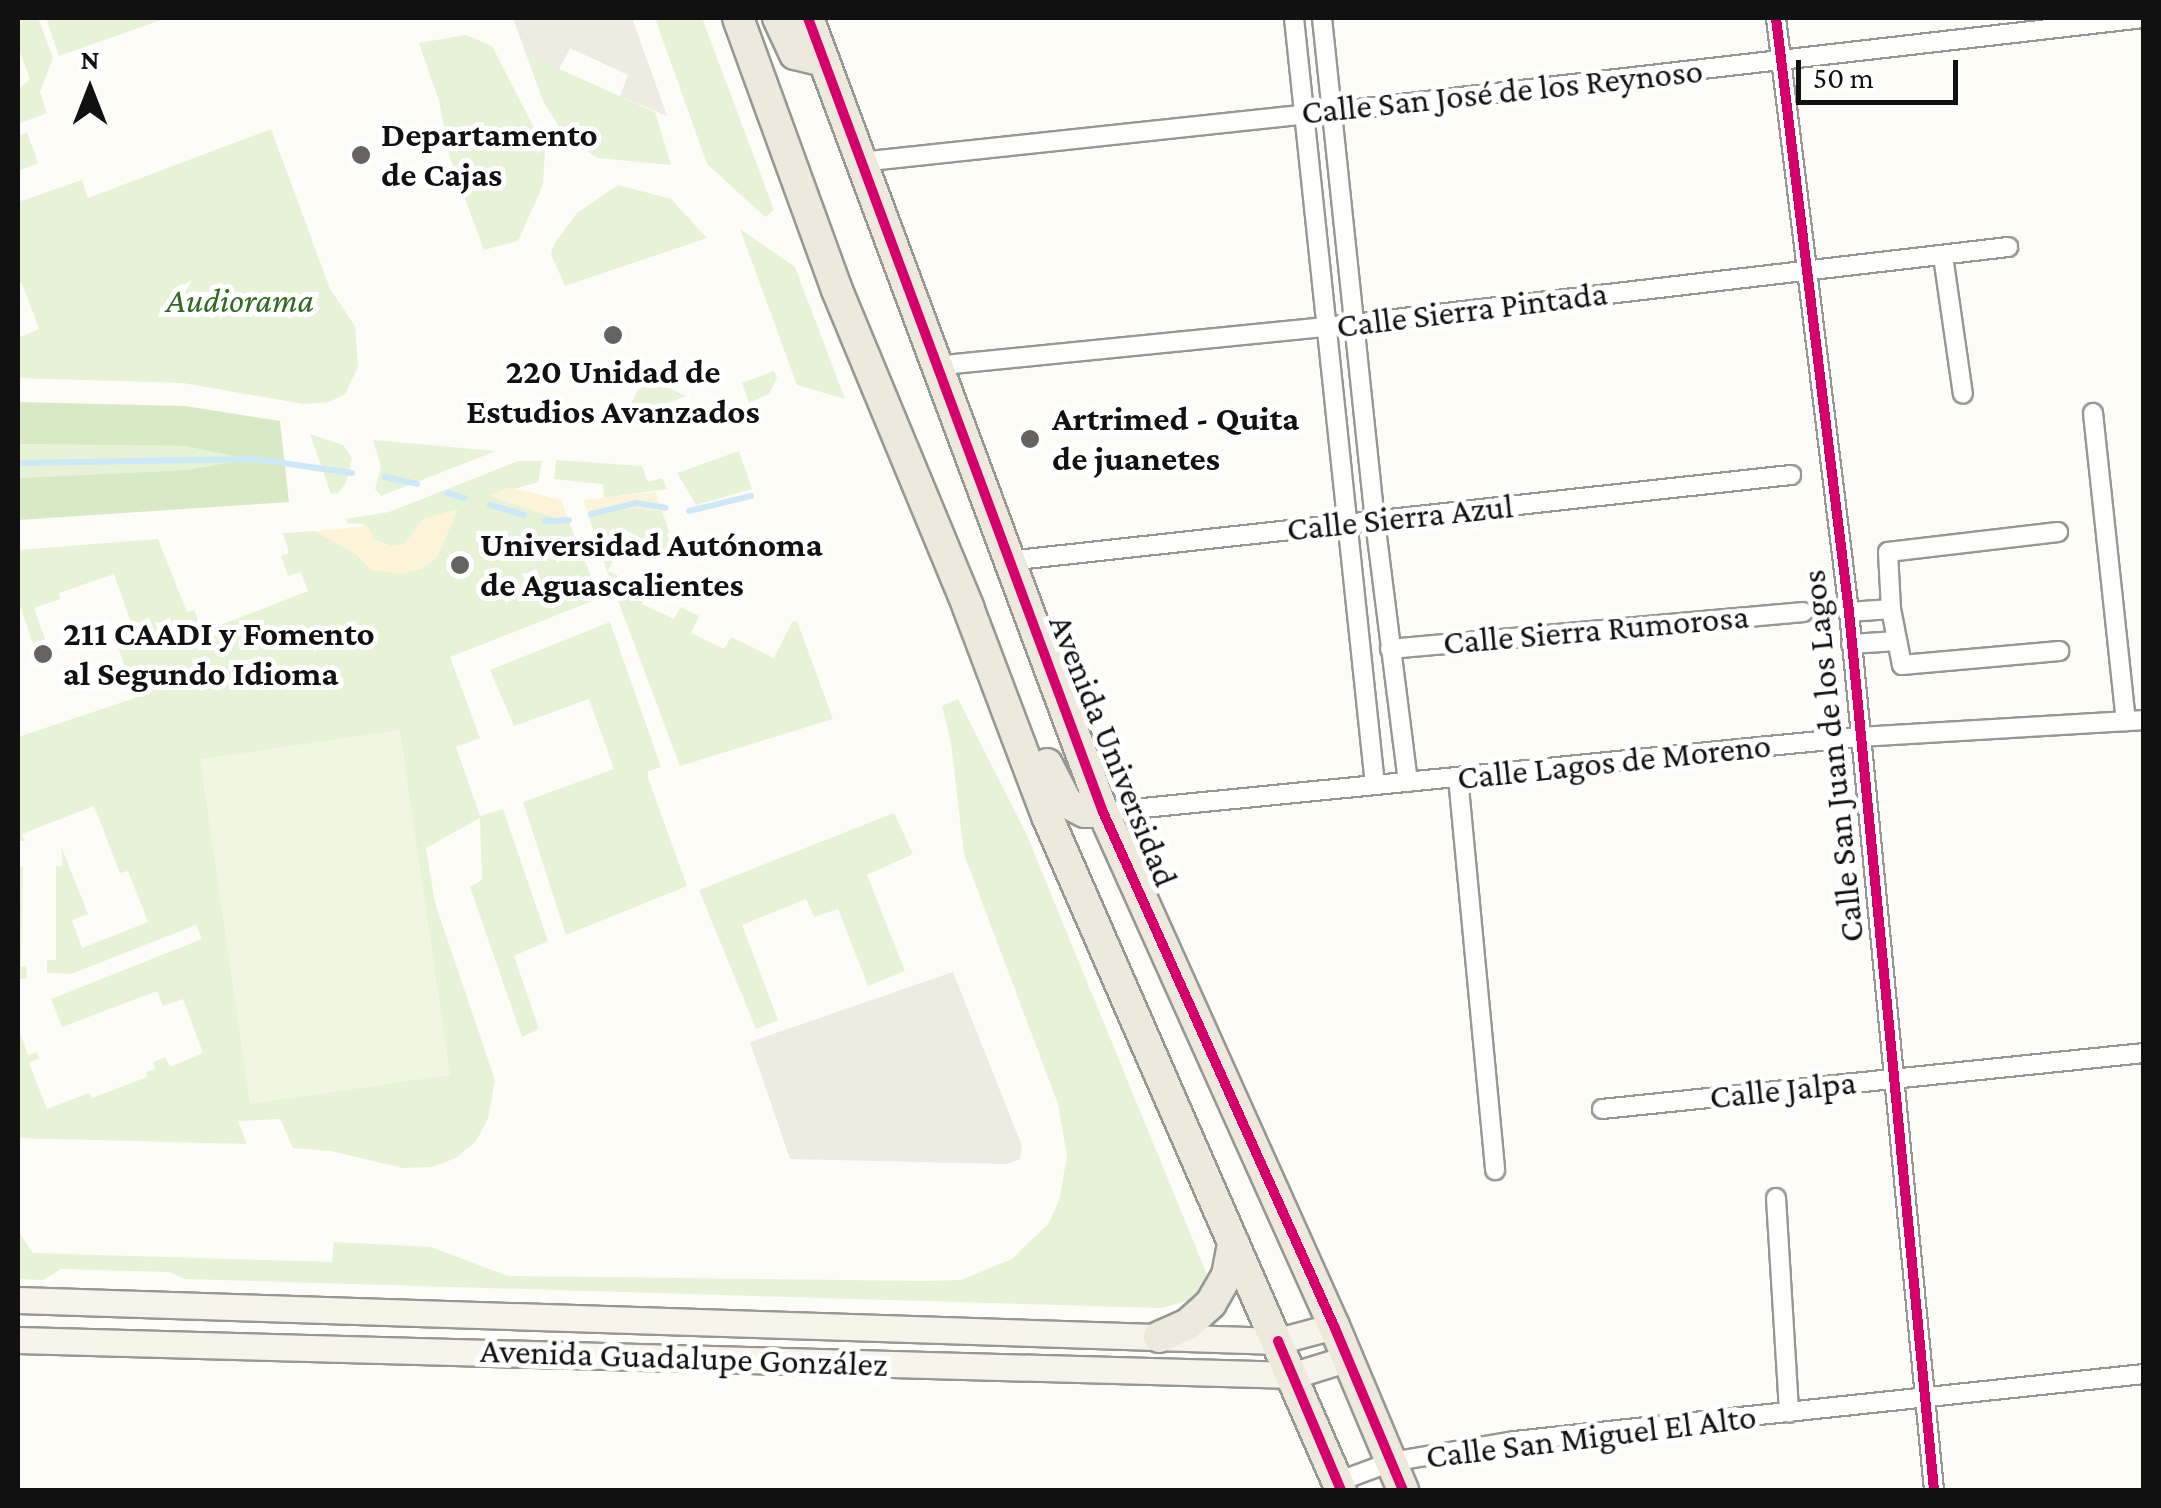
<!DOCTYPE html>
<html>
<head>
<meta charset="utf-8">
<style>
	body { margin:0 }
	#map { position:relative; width:2161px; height:1508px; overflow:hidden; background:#fdfcf7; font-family:"Crimson Pro",serif }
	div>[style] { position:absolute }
	.green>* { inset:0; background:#e7f3d7 }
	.forest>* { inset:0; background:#d8eac5 }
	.sand>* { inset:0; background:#fcf4d9 }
	.pitch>* { inset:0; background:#f0f6e1 }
	.plaza>* { inset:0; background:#edebe2 }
	.stream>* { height:6px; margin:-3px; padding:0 3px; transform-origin:3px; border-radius:3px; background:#cde8f7 }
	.roads { filter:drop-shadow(2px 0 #979795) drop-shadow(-2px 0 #979795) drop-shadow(0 2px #979795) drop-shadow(0 -2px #979795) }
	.street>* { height:18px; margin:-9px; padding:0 9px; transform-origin:9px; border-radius:9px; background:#fffffe }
	.secondary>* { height:25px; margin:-12.5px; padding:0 12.5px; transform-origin:12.5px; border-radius:12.5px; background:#f6f4eb }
	.primary>* { height:30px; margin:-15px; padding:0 15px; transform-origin:15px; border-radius:15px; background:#ede9dc }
	.cycleway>* { height:10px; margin:-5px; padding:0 5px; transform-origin:5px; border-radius:5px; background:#d6006c }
	.dots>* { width:28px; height:28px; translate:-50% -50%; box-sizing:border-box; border:5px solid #fff; border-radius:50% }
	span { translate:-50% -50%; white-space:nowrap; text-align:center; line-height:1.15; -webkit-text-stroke:10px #fff; paint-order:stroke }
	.street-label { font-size:35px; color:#111 }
	.poi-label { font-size:35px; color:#111; font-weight:700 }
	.left { translate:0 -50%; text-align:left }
	.park-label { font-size:35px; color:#2f6b1f; font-style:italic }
	.frame { position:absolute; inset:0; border:20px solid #111; pointer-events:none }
	.north { position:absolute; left:40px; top:40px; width:100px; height:100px; -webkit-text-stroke:8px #fff; paint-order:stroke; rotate:0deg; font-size:28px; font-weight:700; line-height:40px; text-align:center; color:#111 }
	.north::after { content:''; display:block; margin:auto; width:35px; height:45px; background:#111; clip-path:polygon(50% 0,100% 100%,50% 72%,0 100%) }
	.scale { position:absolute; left:1796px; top:60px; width:162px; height:45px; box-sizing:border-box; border:5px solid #111; border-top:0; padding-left:12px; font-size:30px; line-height:35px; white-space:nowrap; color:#111; -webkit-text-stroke:8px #fff; paint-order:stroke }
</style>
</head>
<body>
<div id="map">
	<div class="green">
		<div style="clip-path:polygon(21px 18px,38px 18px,53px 58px,40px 92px,47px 113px,18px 124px,18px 90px,30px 79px,18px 47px)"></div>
		<div style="clip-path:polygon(46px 18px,167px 18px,59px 56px)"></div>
		<div style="clip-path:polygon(655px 18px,702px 18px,774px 210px,765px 217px,707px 164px)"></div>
		<div style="clip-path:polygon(466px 35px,492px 46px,545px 149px,543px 185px,518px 241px,484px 250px,450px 158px,439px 101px,419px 43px)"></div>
		<div style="clip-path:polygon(526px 54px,655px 112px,671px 165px,598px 158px,566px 138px,543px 101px)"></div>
		<div style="clip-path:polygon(271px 129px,330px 289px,355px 326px,358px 367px,345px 394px,329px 402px,304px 404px,183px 383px,18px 378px,18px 338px,39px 329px,22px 283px,18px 283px,18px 202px,82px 180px,88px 198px)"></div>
		<div style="clip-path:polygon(27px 132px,38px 163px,18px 171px,18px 136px)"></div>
		<div style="clip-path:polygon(618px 185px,671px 199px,707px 238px,565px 286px,551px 254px,554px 244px,577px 213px)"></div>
		<div style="clip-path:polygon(740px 229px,795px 267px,845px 399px,797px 385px)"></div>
		<div style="clip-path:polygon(774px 371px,777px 378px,769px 394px,749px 403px,742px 383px)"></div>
		<div style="clip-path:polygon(652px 380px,686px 396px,623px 420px,638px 390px)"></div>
		<div style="clip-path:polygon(310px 434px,343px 445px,352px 458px,346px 483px,338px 493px,331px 494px)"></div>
		<div style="clip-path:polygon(373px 440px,496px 451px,381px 496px,375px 489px,381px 467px)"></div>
		<div style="clip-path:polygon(18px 444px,184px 446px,254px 459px,186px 470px,18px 478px)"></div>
		<div style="clip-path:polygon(739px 451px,752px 489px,696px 505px,677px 473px)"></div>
		<div style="clip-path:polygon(556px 460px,642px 466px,648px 482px,662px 478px,667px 489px,604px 498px,603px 484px,554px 479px)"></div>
		<div style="clip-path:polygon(518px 461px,542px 461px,538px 482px,490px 496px,556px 518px,567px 517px,600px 598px,450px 657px,480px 738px,456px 747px,480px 816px,503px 809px,548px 941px,514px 956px,539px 1029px,522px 1037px,470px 887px,482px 880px,480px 818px,426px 848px,435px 903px,495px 1080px,488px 1119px,476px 1141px,456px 1158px,432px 1167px,403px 1168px,331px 1151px,293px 1148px,280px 1119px,238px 1121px,247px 1144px,18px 1138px,18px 1027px,28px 1055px,37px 1052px,39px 1058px,29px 1063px,47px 1109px,89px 1093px,92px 1098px,147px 1077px,146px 1072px,155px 1069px,153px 1062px,165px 1057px,170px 1067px,203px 1053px,183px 999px,163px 1006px,157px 991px,62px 1027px,51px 999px,202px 939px,196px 925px,71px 974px,47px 973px,47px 960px,56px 960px,56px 866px,63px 866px,61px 846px,88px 914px,72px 920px,82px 948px,148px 922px,128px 871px,120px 873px,94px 806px,22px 834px,25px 841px,18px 841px,18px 737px,135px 698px,114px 635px,133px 628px,114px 574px,59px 593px,60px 599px,34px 608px,46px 642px,34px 647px,18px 599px,18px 550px,158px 539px,187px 612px,194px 610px,203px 632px,308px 591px,301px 572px,288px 576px,281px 556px,289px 553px,283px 533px,315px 531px,356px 554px,372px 570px,422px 569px,437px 557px,457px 510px,423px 519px,405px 544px,391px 546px,376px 540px,363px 524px,347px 523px,346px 519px,389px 512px)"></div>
		<div style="clip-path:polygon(633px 508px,662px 511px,677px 555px,627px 531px,608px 571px,648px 590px,642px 604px,674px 619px,681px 607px,699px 616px,691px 633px,724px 649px,731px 637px,774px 658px,792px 622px,797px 621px,833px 719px,680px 766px,607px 571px,588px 515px)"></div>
		<div style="clip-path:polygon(610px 622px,661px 767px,648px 771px,648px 778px,687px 886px,566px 935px,523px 802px,614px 769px,589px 699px,514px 726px,490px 670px)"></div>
		<div style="clip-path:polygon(958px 699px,1026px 833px,1206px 1272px,1205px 1286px,1198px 1298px,1161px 1308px,185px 1279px,169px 1272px,61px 1269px,43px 1280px,18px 1279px,18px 1231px,33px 1253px,332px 1262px,334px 1242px,431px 1247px,508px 1276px,924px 1281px,961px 1280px,1012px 1259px,1048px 1224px,1059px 1201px,1067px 1156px,1058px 1104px,964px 854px,951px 743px,942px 706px)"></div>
		<div style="clip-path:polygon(894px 813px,913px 854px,867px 875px,905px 971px,868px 986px,838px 909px,814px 917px,806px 899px,742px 925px,778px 1020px,756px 1029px,699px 890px)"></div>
		<div style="clip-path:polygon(18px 867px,23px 867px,21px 966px,26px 967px,27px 979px,18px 979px)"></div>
	</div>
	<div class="forest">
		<div style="clip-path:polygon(18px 402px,185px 406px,280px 421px,289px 502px,18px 520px,18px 478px,186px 470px,250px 459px,184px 446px,18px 444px)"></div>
	</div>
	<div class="sand">
		<div style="clip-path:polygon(509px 487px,562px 500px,567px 517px,556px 518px,489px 496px)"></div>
		<div style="clip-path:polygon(656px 492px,662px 511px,633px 508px,588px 515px,584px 500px)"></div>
		<div style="clip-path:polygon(458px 509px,437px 557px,422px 569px,400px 574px,372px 570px,356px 554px,315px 531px,367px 526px,376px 540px,391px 546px,405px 544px,423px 519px)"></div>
	</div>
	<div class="pitch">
		<div style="clip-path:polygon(400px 730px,450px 1075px,250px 1104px,200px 759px)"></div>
	</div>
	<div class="plaza">
		<div style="clip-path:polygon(513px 18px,632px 18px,667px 116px,620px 96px,628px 75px,570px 48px,559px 69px,526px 54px)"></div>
		<div style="clip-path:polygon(953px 972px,1022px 1146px,1020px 1159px,1007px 1164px,790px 1159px,750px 1042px)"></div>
	</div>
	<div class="stream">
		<div style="left:18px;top:463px;width:236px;rotate:-1deg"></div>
		<div style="left:254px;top:459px;width:99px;rotate:8.1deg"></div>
		<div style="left:385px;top:477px;width:33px;rotate:12deg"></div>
		<div style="left:447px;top:493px;width:18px;rotate:16deg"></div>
		<div style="left:490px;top:505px;width:35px;rotate:16deg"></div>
		<div style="left:689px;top:511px;width:64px;rotate:-13.6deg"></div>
		<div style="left:591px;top:514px;width:46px;rotate:-13.7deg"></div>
		<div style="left:636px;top:503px;width:30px;rotate:9deg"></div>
		<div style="left:545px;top:521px;width:24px;rotate:-2deg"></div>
	</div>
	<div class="roads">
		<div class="street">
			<div style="left:1294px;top:18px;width:771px;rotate:83.97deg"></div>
			<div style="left:1322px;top:18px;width:506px;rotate:83.99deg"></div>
			<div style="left:1375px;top:521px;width:263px;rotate:82.8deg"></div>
			<div style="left:1776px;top:18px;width:598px;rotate:82.99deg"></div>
			<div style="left:1849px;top:612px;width:882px;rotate:84.47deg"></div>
			<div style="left:860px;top:162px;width:474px;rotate:-6.1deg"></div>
			<div style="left:1331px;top:112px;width:818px;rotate:-6.6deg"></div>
			<div style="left:1943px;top:256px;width:139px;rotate:81.8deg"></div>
			<div style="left:934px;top:366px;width:395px;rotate:-5.7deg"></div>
			<div style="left:1327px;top:327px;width:686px;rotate:-6.7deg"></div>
			<div style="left:2093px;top:413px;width:310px;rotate:83.9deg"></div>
			<div style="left:2058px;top:532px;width:171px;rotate:173.3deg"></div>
			<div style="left:1888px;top:552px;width:57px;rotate:87deg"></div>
			<div style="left:1891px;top:609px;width:57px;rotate:78.9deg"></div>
			<div style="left:1902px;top:665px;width:158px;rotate:-5.1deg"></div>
			<div style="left:1008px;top:561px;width:788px;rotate:-6.27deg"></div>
			<div style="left:1849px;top:612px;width:42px;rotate:-4.1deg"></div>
			<div style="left:1851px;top:644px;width:46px;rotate:-3.7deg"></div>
			<div style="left:1390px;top:649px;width:415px;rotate:-5.1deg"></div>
			<div style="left:1458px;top:777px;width:395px;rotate:84.6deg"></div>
			<div style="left:1103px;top:812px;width:761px;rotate:-5.66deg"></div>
			<div style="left:1860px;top:737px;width:285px;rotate:-3.4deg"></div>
			<div style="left:1602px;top:1109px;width:545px;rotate:-5.9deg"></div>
			<div style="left:1776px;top:1198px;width:215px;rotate:86.5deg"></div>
			<div style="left:1337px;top:1482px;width:58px;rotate:-20.3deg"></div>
			<div style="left:1391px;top:1462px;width:126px;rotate:-9.6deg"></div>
			<div style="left:1515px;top:1441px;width:633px;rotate:-6.08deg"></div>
		</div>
		<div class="secondary">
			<div style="left:18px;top:1300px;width:1261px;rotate:1.86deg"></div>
			<div style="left:1278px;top:1341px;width:58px;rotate:-15deg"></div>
			<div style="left:18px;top:1340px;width:1276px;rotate:1.57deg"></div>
			<div style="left:1294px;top:1375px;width:58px;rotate:-17.2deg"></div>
		</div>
		<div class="primary">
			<div style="left:738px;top:18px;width:289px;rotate:70deg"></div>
			<div style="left:837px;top:290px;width:343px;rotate:67.5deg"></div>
			<div style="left:968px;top:607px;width:223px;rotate:69.3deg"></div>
			<div style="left:1047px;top:816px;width:735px;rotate:66.43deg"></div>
			<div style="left:778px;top:18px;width:40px;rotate:65deg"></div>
			<div style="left:795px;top:54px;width:30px;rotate:14deg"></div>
			<div style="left:808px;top:18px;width:847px;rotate:69.62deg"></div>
			<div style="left:1103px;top:812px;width:564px;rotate:65.8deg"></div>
			<div style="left:1334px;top:1326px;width:178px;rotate:67.2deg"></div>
			<div style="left:1047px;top:764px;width:44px;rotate:62.9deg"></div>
			<div style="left:1067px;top:803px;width:20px;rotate:27deg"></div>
			<div style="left:1085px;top:812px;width:18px"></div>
			<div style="left:1159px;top:1337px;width:32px;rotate:-24deg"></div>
			<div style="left:1188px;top:1324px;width:31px;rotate:-42deg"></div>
			<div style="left:1211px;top:1303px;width:32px;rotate:-60deg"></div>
			<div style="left:1227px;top:1275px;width:33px;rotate:-79deg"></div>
		</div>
	</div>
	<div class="cycleway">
		<div style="left:808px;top:18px;width:847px;rotate:69.62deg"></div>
		<div style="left:1103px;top:812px;width:564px;rotate:65.8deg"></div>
		<div style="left:1334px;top:1326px;width:178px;rotate:67.2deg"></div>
		<div style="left:1776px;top:18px;width:598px;rotate:82.99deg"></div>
		<div style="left:1849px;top:612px;width:882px;rotate:84.47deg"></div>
		<div style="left:1278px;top:1341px;width:162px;rotate:67.1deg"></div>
	</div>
	<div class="dots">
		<div style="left:361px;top:155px;background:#646362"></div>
		<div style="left:613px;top:335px;background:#646362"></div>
		<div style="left:1030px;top:439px;background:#646362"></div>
		<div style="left:460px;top:565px;background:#646362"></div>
		<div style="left:43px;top:654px;background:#646362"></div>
	</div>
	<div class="street-label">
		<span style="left:1502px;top:92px;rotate:-6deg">Calle San José de los Reynoso</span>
		<span style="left:1472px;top:310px;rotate:-7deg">Calle Sierra Pintada</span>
		<span style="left:1400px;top:518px;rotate:-6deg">Calle Sierra Azul</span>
		<span style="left:1596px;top:630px;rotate:-5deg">Calle Sierra Rumorosa</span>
		<span style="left:1113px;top:751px;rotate:68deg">Avenida Universidad</span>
		<span style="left:1833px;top:756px;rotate:-96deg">Calle San Juan de los Lagos</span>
		<span style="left:1614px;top:762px;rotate:-6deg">Calle Lagos de Moreno</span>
		<span style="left:1783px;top:1090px;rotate:-6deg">Calle Jalpa</span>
		<span style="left:684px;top:1358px;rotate:2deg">Avenida Guadalupe González</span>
		<span style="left:1591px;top:1437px;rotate:-7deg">Calle San Miguel El Alto</span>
	</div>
	<div class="poi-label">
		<span class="left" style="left:381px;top:155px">Departamento<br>de Cajas</span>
		<span style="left:613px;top:392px">220 Unidad de<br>Estudios Avanzados</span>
		<span class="left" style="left:1052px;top:439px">Artrimed - Quita<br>de juanetes</span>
		<span class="left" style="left:480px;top:565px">Universidad Autónoma<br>de Aguascalientes</span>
		<span class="left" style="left:63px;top:654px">211 CAADI y Fomento<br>al Segundo Idioma</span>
	</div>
	<div class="park-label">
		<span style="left:240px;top:301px">Audiorama</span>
	</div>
	<div class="frame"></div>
	<div class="north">N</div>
	<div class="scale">50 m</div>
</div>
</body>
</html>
